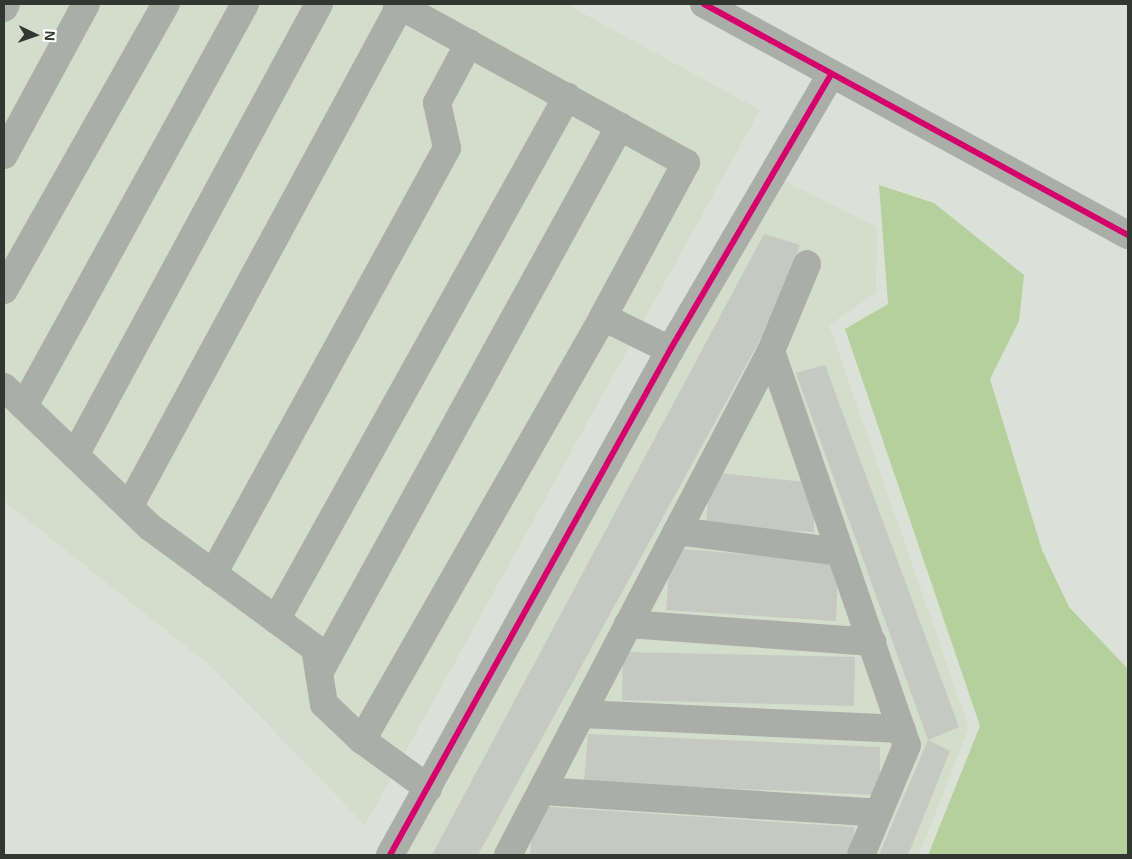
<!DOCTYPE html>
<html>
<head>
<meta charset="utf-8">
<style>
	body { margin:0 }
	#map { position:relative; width:1132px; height:859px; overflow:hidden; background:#dce1d8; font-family:Helvetica,sans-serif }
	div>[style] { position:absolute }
	.built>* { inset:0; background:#d3ddcc }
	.forest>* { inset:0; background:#b6d09d }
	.building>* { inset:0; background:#c5c9c1 }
	.minor>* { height:28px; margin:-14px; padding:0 14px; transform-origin:14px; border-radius:14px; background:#abada9 }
	.cycleway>* { height:6px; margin:-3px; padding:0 3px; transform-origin:3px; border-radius:3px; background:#d6006c }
	span { translate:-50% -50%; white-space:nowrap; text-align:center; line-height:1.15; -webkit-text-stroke:4.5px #fff; paint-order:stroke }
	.frame { position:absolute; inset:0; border:5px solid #333731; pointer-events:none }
	.north { position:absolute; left:10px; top:10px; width:50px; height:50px; -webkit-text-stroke:4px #fff; paint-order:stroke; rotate:93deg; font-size:14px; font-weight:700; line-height:20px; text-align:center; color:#333731 }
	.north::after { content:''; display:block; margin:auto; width:18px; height:22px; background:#333731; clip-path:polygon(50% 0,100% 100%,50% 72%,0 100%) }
</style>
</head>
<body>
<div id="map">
	<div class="built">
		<div style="clip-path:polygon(4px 4px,566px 4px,760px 110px,365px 825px,213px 668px,4px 501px)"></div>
		<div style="clip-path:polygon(776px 177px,877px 227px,876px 293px,829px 325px,969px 728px,919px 855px,405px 855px)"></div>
	</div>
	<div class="forest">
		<div style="clip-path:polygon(879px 185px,934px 203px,1024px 275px,1019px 321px,990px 379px,1042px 550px,1069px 607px,1128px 669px,1128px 855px,928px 855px,980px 726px,845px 329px,888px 304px)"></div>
	</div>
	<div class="building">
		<div style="clip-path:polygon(764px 234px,800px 245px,761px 338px,478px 855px,432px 855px)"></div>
		<div style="clip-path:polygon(825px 365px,959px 727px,928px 740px,796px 373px)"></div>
		<div style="clip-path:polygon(710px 472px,814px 483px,814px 532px,706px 527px)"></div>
		<div style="clip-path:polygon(671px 548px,838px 562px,836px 621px,666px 610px)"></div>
		<div style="clip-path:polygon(623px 652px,855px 657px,854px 706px,622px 700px)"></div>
		<div style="clip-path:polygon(588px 734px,880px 747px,880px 795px,584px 782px)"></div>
		<div style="clip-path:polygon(928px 740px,950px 751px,908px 855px,879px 855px)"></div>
		<div style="clip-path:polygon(535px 806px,854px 827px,853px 855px,530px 855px)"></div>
	</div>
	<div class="minor">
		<div style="left:704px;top:4px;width:483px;rotate:28.6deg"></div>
		<div style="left:4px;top:8px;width:4px;rotate:-63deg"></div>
		<div style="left:4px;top:155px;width:172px;rotate:-61.5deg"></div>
		<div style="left:4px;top:290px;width:329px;rotate:-60.5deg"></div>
		<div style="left:603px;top:317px;width:75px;rotate:26.2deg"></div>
		<div style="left:771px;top:351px;width:94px;rotate:-67.5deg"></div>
		<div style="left:4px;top:387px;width:202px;rotate:43.8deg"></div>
		<div style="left:150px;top:527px;width:205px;rotate:36.3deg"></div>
		<div style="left:315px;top:648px;width:57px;rotate:80.9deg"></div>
		<div style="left:324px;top:704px;width:52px;rotate:43.5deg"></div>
		<div style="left:362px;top:740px;width:487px;rotate:-60.3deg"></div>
		<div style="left:603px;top:317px;width:175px;rotate:-61.7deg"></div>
		<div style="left:686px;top:163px;width:330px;rotate:-151.2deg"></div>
		<div style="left:24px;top:406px;width:459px;rotate:-61.2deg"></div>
		<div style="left:75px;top:455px;width:513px;rotate:-61.59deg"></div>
		<div style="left:129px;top:507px;width:570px;rotate:-61.59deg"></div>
		<div style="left:677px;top:531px;width:164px;rotate:7.3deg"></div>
		<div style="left:213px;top:574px;width:486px;rotate:-61.2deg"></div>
		<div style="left:447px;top:148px;width:46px;rotate:-102.5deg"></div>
		<div style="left:437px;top:103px;width:68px;rotate:-61.9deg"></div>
		<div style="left:276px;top:620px;width:599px;rotate:-60.91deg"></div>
		<div style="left:628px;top:624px;width:245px;rotate:4.2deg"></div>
		<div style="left:319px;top:673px;width:624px;rotate:-61.18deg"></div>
		<div style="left:582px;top:714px;width:320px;rotate:2.7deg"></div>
		<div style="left:362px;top:740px;width:82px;rotate:36deg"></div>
		<div style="left:542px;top:791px;width:337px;rotate:3.7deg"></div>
		<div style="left:390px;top:855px;width:577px;rotate:-60.99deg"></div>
		<div style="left:670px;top:350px;width:320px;rotate:-59.7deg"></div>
		<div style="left:508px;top:855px;width:568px;rotate:-62.44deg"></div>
		<div style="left:771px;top:351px;width:417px;rotate:71deg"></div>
		<div style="left:907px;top:745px;width:119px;rotate:112.7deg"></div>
	</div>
	<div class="cycleway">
		<div style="left:704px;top:4px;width:483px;rotate:28.6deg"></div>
		<div style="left:390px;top:855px;width:577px;rotate:-60.99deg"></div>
		<div style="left:670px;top:350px;width:320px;rotate:-59.7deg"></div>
	</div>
	<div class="frame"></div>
	<div class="north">N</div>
</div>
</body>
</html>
